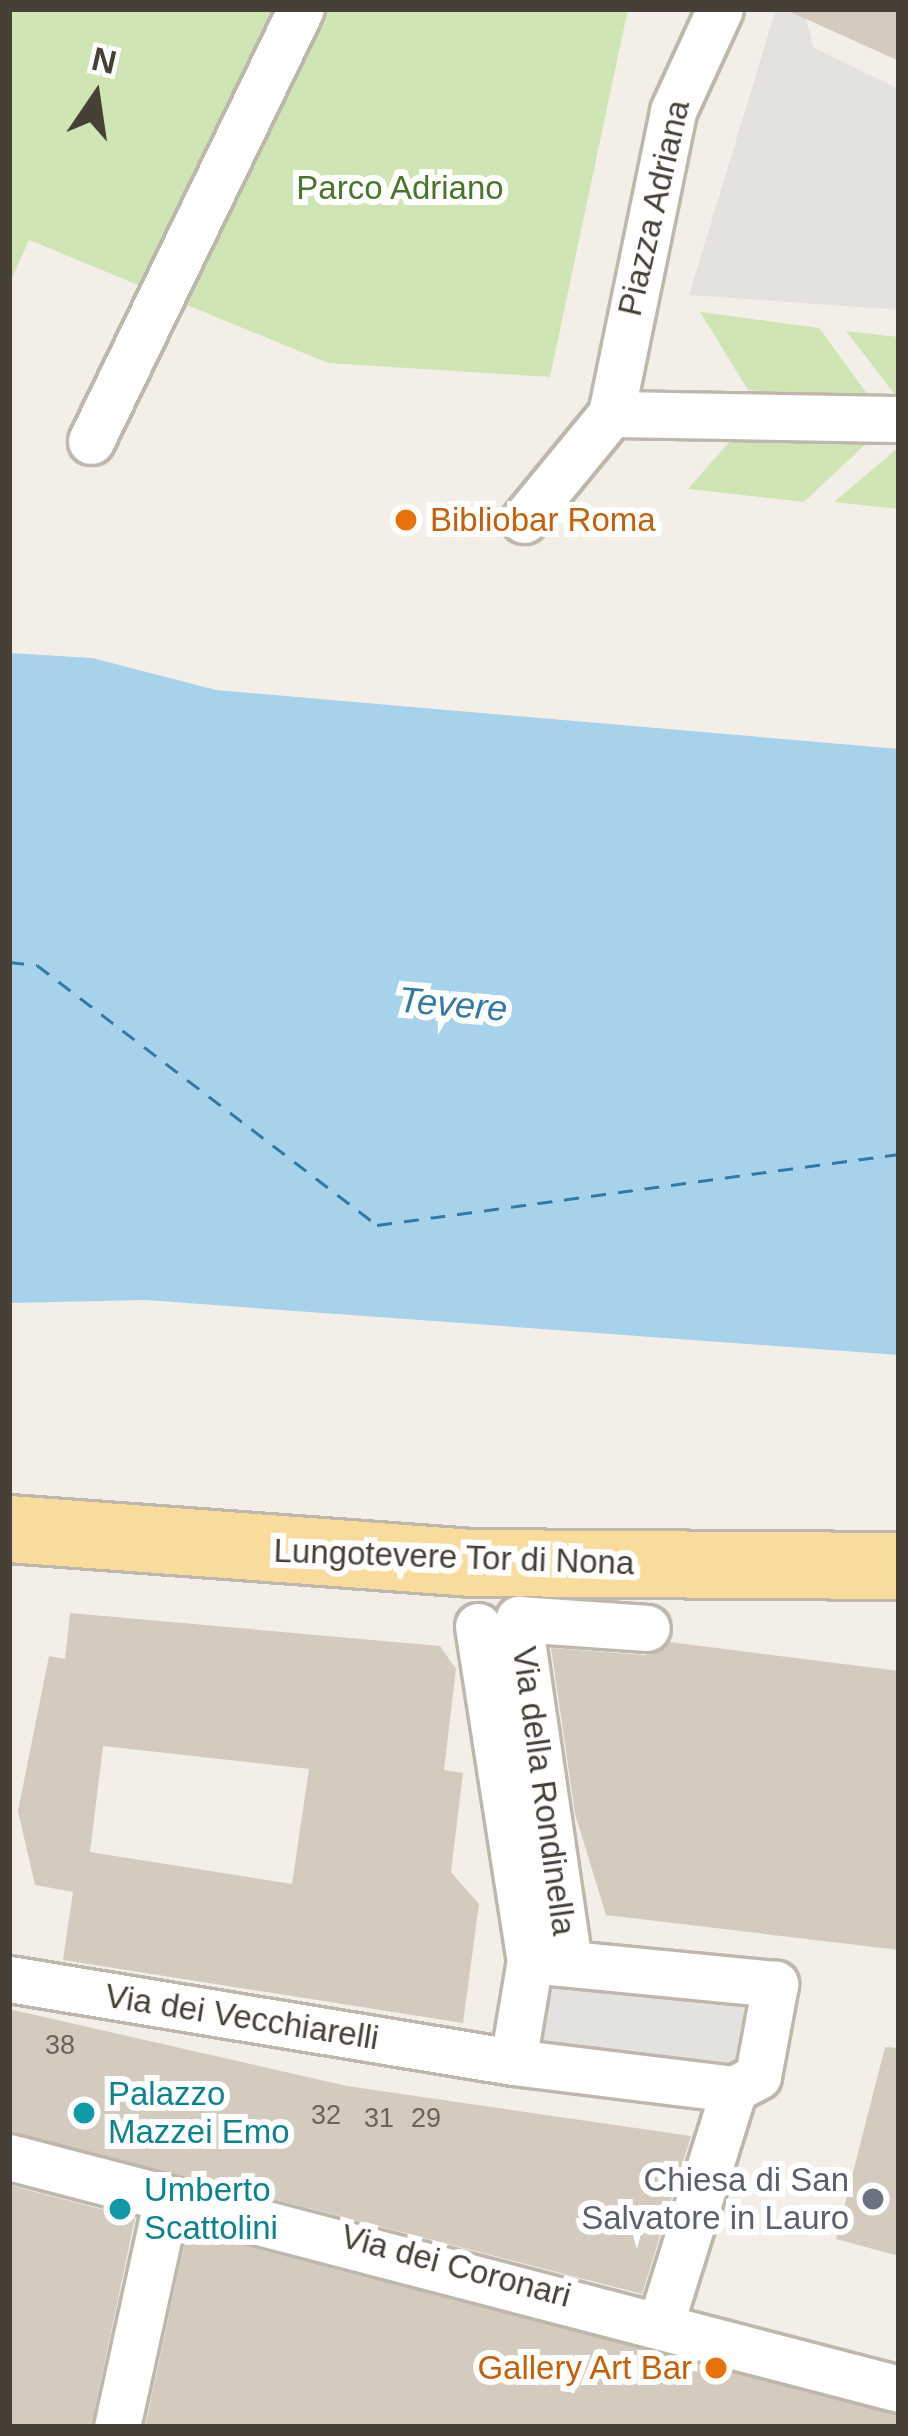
<!DOCTYPE html>
<html>
<head>
<meta charset="utf-8">
<style>
	body { margin:0 }
	#map { position:relative; width:908px; height:2436px; overflow:hidden; background:#f3efe8; font-family:Arial,sans-serif }
	div>[style] { position:absolute }
	.green>* { inset:0; background:#cfe5b3 }
	.parking>* { inset:0; background:#e4e2df }
	.water>* { inset:0; background:#a7d2ec }
	.ferry>* { height:3px; margin-top:-1.5px; transform-origin:0; background:repeating-linear-gradient(90deg,#3478a4 0 15px,transparent 0 27px) }
	.building>* { inset:0; background:#d4cbbe }
	.roads { filter:drop-shadow(3px 0 #beb7ab) drop-shadow(-3px 0 #beb7ab) drop-shadow(0 3px #beb7ab) drop-shadow(0 -3px #beb7ab) }
	.street>* { height:45px; margin:-22.5px; padding:0 22.5px; transform-origin:22.5px; border-radius:22.5px; background:#fff }
	.primary>* { height:66px; margin:-33px; padding:0 33px; transform-origin:33px; border-radius:33px; background:#f9dc9b }
	.dots>* { width:33px; height:33px; translate:-50% -50%; box-sizing:border-box; border:6px solid #fff; border-radius:50% }
	span { translate:-50% -50%; white-space:nowrap; text-align:center; line-height:1.15; -webkit-text-stroke:12px #fff; paint-order:stroke }
	.number-label { font-size:27px; color:#6a6359 }
	.number-label span { -webkit-text-stroke-width:0 }
	.park-label { font-size:33px; color:#4a752d }
	.street-label { font-size:33px; color:#464037 }
	.food-label { font-size:33px; color:#c56008 }
	.left { translate:0 -50%; text-align:left }
	.right { translate:-100% -50%; text-align:right }
	.culture-label { font-size:33px; color:#0d838f }
	.worship-label { font-size:33px; color:#5b616d }
	.water-label { font-size:36px; color:#3478a4; font-style:italic }
	.frame { position:absolute; inset:0; border:12px solid #464037; pointer-events:none }
	.north { position:absolute; left:36px; top:36px; width:120px; height:120px; -webkit-text-stroke:9px #fff; paint-order:stroke; rotate:13deg; font-size:33px; font-weight:700; line-height:48px; text-align:center; color:#464037 }
	.north::after { content:''; display:block; margin:auto; width:42px; height:54px; background:#464037; clip-path:polygon(50% 0,100% 100%,50% 72%,0 100%) }
</style>
</head>
<body>
<div id="map">
	<div class="green">
		<div style="clip-path:polygon(9px 9px,628px 9px,550px 377px,328px 363px,29px 240px,9px 285px)"></div>
		<div style="clip-path:polygon(700px 312px,819px 328px,871px 399px,748px 390px)"></div>
		<div style="clip-path:polygon(846px 331px,899px 337px,899px 400px)"></div>
		<div style="clip-path:polygon(746px 423px,872px 438px,804px 502px,688px 489px)"></div>
		<div style="clip-path:polygon(899px 447px,899px 509px,834px 502px)"></div>
	</div>
	<div class="parking">
		<div style="clip-path:polygon(776px 9px,804px 12px,814px 48px,899px 89px,899px 310px,689px 295px)"></div>
		<div style="clip-path:polygon(545px 1972px,755px 1997px,748px 2072px,534px 2048px)"></div>
	</div>
	<div class="water">
		<div style="clip-path:polygon(9px 653px,92px 658px,216px 690px,899px 749px,899px 1355px,146px 1300px,9px 1303px)"></div>
	</div>
	<div class="ferry">
		<div style="left:9px;top:962px;width:28px;rotate:6deg"></div>
		<div style="left:37px;top:965px;width:428px;rotate:37.4deg"></div>
		<div style="left:377px;top:1225px;width:527px;rotate:-7.75deg"></div>
	</div>
	<div class="building">
		<div style="clip-path:polygon(784px 9px,899px 9px,899px 61px)"></div>
		<div style="clip-path:polygon(evenodd,70px 1613px,440px 1646px,456px 1669px,444px 1770px,463px 1773px,451px 1872px,479px 1904px,463px 2023px,63px 1960px,73px 1892px,35px 1885px,18px 1811px,49px 1656px,65px 1659px,70px 1613px,103px 1746px,309px 1769px,292px 1884px,90px 1852px,103px 1746px)"></div>
		<div style="clip-path:polygon(670px 1642px,899px 1671px,899px 1950px,606px 1915px,575px 1814px,551px 1648px,645px 1655px)"></div>
		<div style="clip-path:polygon(9px 2009px,347px 2086px,691px 2136px,642px 2294px,9px 2131px)"></div>
		<div style="clip-path:polygon(885px 2047px,899px 2048px,899px 2256px,836px 2239px)"></div>
		<div style="clip-path:polygon(9px 2185px,135px 2218px,91px 2427px,9px 2427px)"></div>
		<div style="clip-path:polygon(187px 2231px,899px 2415px,899px 2427px,145px 2427px)"></div>
	</div>
	<div class="roads">
		<div class="street">
			<div style="left:611px;top:414px;width:309px;rotate:-78.4deg"></div>
			<div style="left:673px;top:111px;width:112px;rotate:-65.3deg"></div>
			<div style="left:91px;top:441px;width:480px;rotate:-64.1deg"></div>
			<div style="left:524px;top:520px;width:137px;rotate:-50.6deg"></div>
			<div style="left:611px;top:414px;width:288px;rotate:1deg"></div>
			<div style="left:478px;top:1626px;width:338px;rotate:81.2deg"></div>
			<div style="left:530px;top:1960px;width:103px;rotate:99.5deg"></div>
			<div style="left:513px;top:2062px;width:223px;rotate:7deg"></div>
			<div style="left:734px;top:2089px;width:27px;rotate:-28deg"></div>
			<div style="left:758px;top:2076px;width:94px;rotate:-79.5deg"></div>
			<div style="left:775px;top:1984px;width:246px;rotate:-174.4deg"></div>
			<div style="left:569px;top:1963px;width:348px;rotate:-98.3deg"></div>
			<div style="left:519px;top:1619px;width:128px;rotate:4deg"></div>
			<div style="left:9px;top:1979px;width:511px;rotate:9.35deg"></div>
			<div style="left:9px;top:2157px;width:920px;rotate:14.61deg"></div>
			<div style="left:662px;top:2319px;width:241px;rotate:-72.6deg"></div>
			<div style="left:117px;top:2427px;width:234px;rotate:-77.7deg"></div>
		</div>
		<div class="primary">
			<div style="left:9px;top:1529px;width:463px;rotate:4.2deg"></div>
			<div style="left:471px;top:1563px;width:428px;rotate:0.4deg"></div>
		</div>
	</div>
	<div class="dots">
		<div style="left:406px;top:520px;background:#e8710a"></div>
		<div style="left:84px;top:2113px;background:#0f9aa8"></div>
		<div style="left:873px;top:2199px;background:#6b7280"></div>
		<div style="left:120px;top:2209px;background:#0f9aa8"></div>
		<div style="left:716px;top:2368px;background:#e8710a"></div>
	</div>
	<div class="number-label">
		<span style="left:60px;top:2046px">38</span>
		<span style="left:326px;top:2116px">32</span>
		<span style="left:379px;top:2119px">31</span>
		<span style="left:426px;top:2119px">29</span>
	</div>
	<div class="park-label">
		<span style="left:400px;top:188px">Parco Adriano</span>
	</div>
	<div class="street-label">
		<span style="left:654px;top:208px;rotate:-77deg">Piazza Adriana</span>
		<span style="left:454px;top:1557px;rotate:2deg">Lungotevere Tor di Nona</span>
		<span style="left:544px;top:1791px;rotate:82deg">Via della Rondinella</span>
		<span style="left:242px;top:2017px;rotate:9deg">Via dei Vecchiarelli</span>
		<span style="left:456px;top:2266px;rotate:15deg">Via dei Coronari</span>
	</div>
	<div class="food-label">
		<span class="left" style="left:430px;top:520px">Bibliobar Roma</span>
		<span class="right" style="left:692px;top:2368px">Gallery Art Bar</span>
	</div>
	<div class="culture-label">
		<span class="left" style="left:108px;top:2113px">Palazzo<br>Mazzei Emo</span>
		<span class="left" style="left:144px;top:2209px">Umberto<br>Scattolini</span>
	</div>
	<div class="worship-label">
		<span class="right" style="left:849px;top:2199px">Chiesa di San<br>Salvatore in Lauro</span>
	</div>
	<div class="water-label">
		<span style="left:453px;top:1004px;rotate:5deg">Tevere</span>
	</div>
	<div class="frame"></div>
	<div class="north">N</div>
</div>
</body>
</html>
